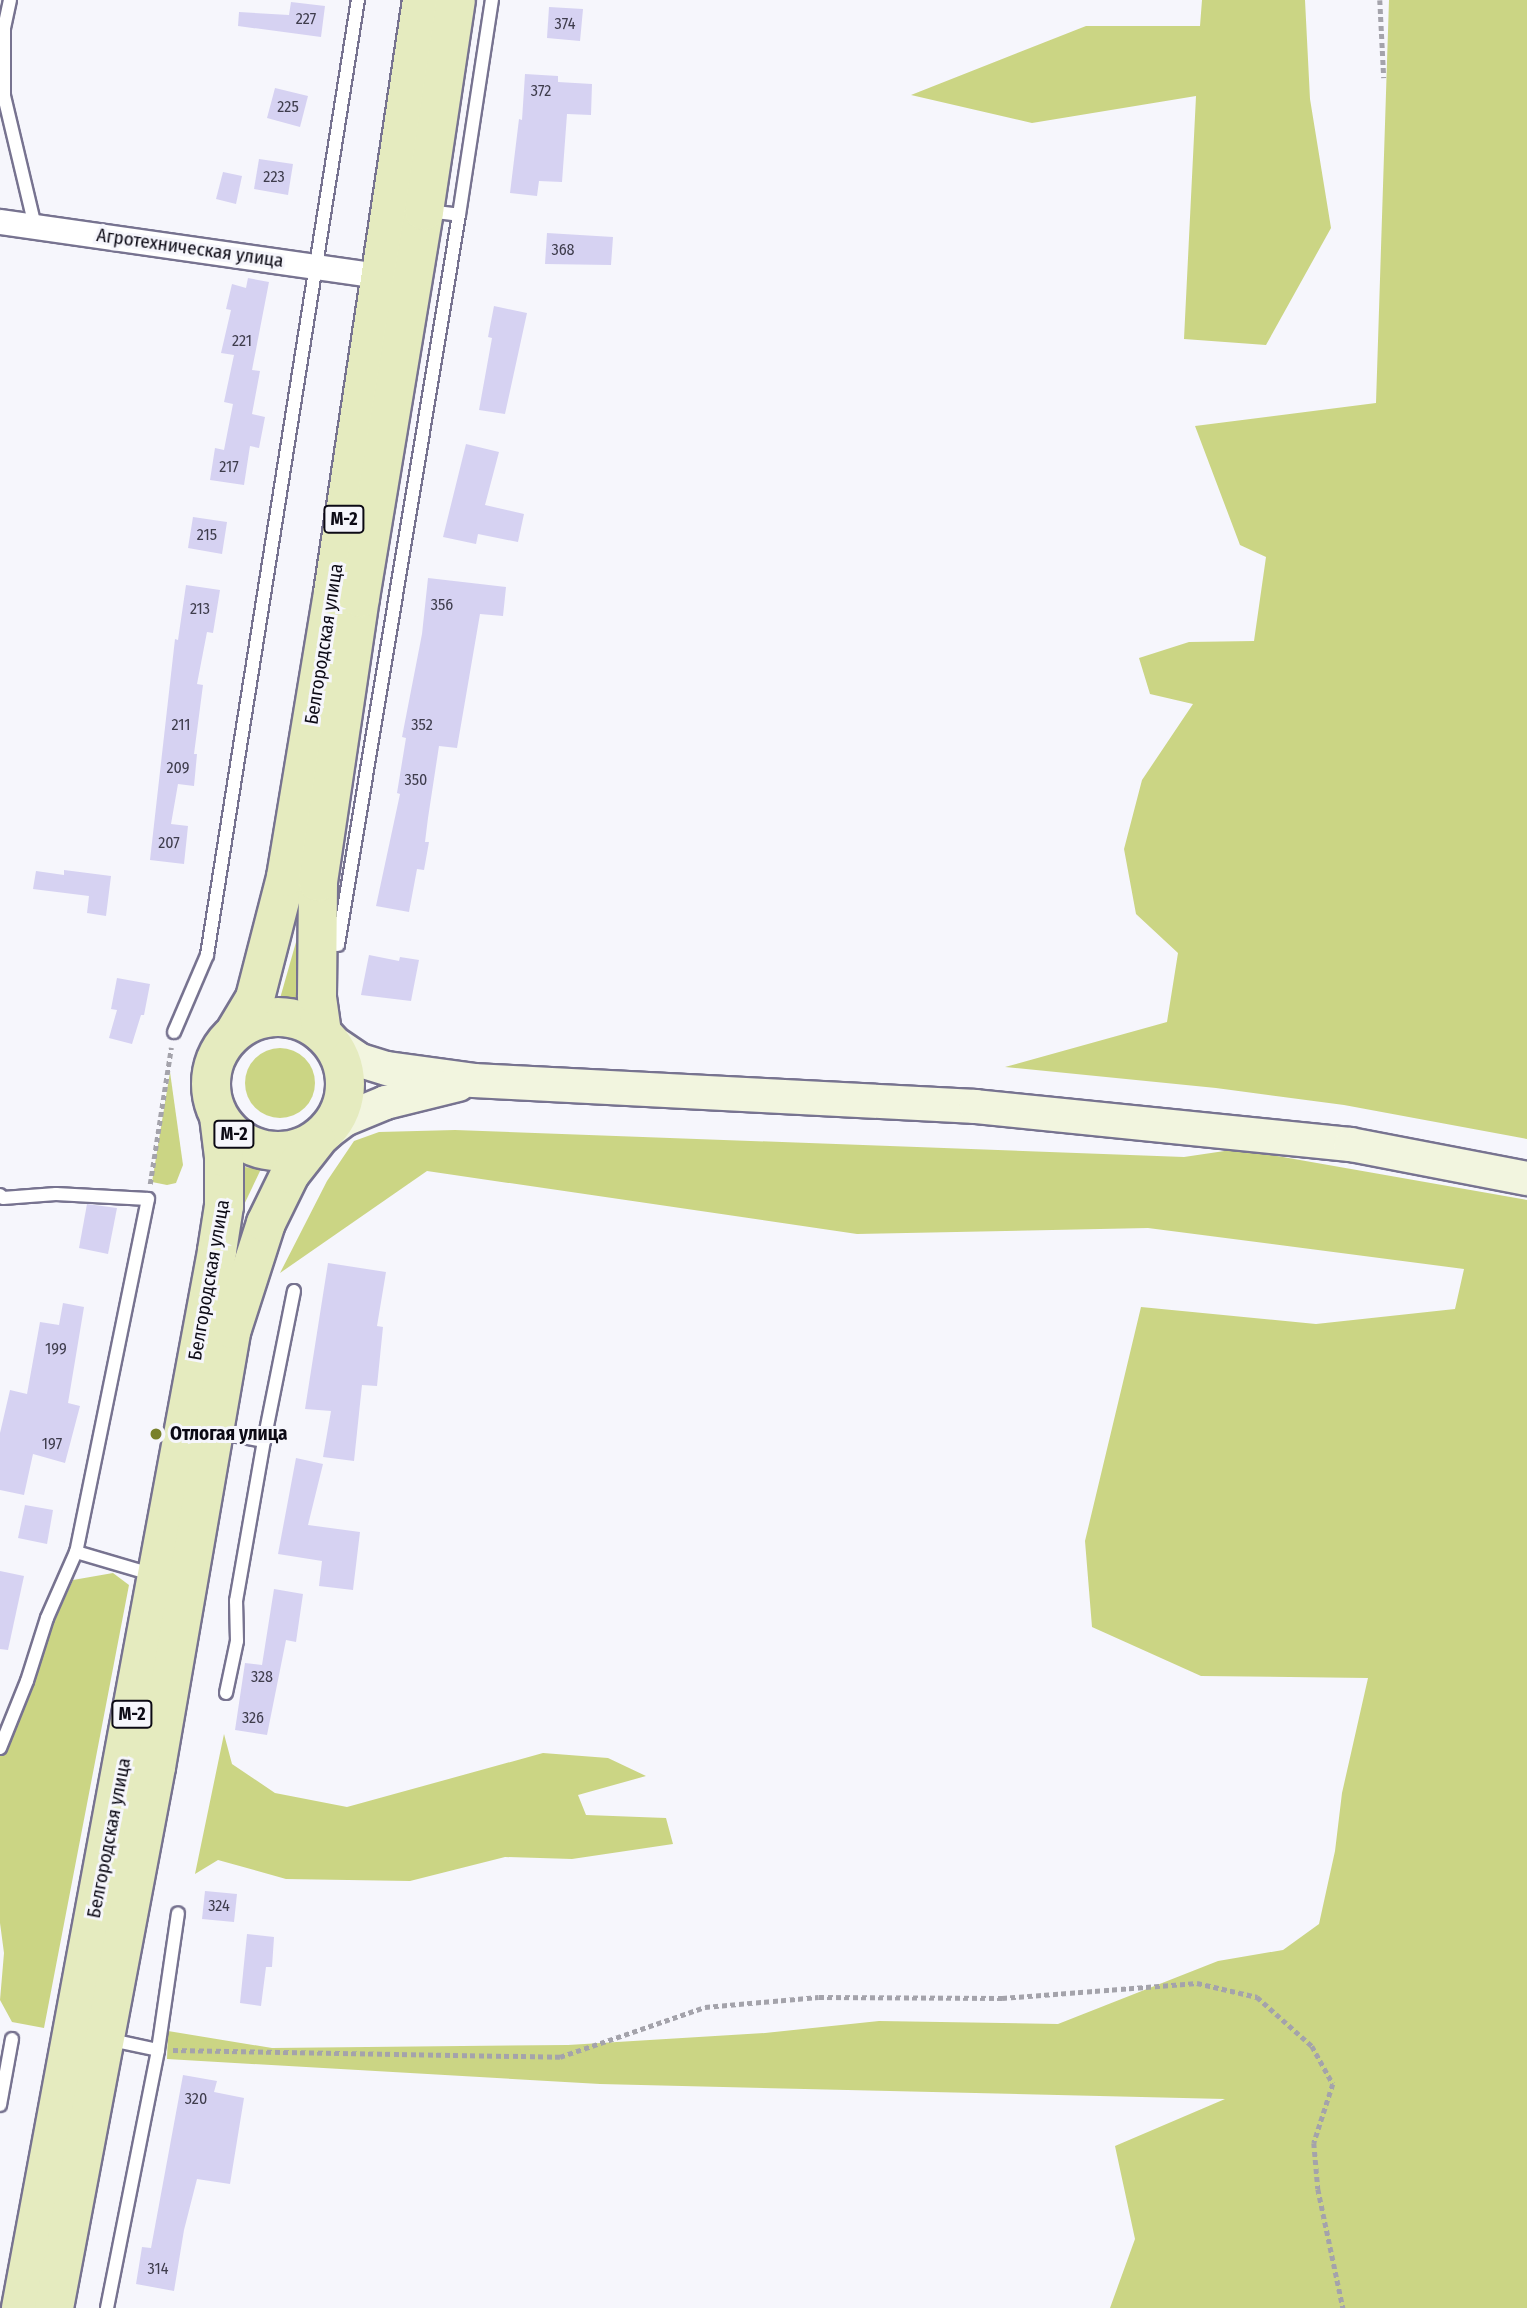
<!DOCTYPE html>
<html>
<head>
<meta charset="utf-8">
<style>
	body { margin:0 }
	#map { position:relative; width:1527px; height:2308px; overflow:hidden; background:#f6f6fc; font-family:"Fira Sans Condensed",sans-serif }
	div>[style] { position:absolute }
	.green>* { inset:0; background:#cbd584 }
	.round { border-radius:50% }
	.building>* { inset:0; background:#d6d2f2 }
	.path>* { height:4.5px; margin-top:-2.25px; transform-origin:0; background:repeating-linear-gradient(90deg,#a4a3ab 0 5px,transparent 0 8.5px) }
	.roads { filter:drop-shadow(2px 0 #777390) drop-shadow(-2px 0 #777390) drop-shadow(0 2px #777390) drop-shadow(0 -2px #777390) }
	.lane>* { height:12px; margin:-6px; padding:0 6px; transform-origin:6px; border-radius:6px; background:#fff }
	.street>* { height:24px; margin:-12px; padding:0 12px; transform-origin:12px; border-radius:12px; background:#fff }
	.secondary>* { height:33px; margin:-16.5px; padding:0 16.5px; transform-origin:16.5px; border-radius:16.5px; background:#f2f5df }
	.primary>* { height:38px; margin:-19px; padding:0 19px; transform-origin:19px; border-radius:19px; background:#e5ebbf }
	.primary>.ring { margin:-19px; padding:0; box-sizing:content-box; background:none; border:38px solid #e5ebbf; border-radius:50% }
	.dots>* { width:19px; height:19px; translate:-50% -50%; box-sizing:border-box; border:4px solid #f6f6fc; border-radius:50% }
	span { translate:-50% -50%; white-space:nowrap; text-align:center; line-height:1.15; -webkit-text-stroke:6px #f6f6fc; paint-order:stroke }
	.number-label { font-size:16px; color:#3e3c4c }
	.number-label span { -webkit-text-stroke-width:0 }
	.shield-label span { padding:2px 5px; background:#f6f6fc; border:2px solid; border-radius:5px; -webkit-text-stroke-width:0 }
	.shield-label { font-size:18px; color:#0c0a15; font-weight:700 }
	.street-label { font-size:19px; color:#0c0a15 }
	.poi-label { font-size:19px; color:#0c0a15; font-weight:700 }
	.left { translate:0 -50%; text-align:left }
</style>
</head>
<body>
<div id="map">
	<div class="green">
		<div style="clip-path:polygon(1202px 0,1305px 0,1310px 99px,1331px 228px,1266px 345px,1184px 339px,1196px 96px,1032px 123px,911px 95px,1086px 26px,1200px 26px)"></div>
		<div style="clip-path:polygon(1389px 0,1527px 0,1527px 1139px,1344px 1105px,1216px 1088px,1005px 1067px,1167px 1022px,1178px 953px,1136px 914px,1124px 849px,1142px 780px,1193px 704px,1150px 694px,1139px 658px,1189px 642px,1254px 641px,1266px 557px,1240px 545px,1195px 426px,1376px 403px)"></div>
		<div style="clip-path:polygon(298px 935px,301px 1003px,279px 1002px)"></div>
		<div class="round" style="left:245px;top:1048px;width:70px;height:70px"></div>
		<div style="clip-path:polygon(170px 1072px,183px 1165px,176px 1183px,167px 1185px,152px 1182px)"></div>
		<div style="clip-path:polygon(455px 1130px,1184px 1157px,1238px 1149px,1527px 1200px,1527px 2308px,1110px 2308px,1135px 2239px,1115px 2146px,1225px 2099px,600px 2084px,167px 2059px,168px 2031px,272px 2048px,568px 2045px,765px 2033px,879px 2021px,1058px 2024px,1218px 1961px,1283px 1950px,1319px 1924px,1335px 1851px,1342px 1793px,1368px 1678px,1201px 1676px,1092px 1627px,1085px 1541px,1141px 1307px,1316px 1324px,1455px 1309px,1464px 1269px,1148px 1228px,857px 1234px,427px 1171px,280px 1273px,327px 1181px,354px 1141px,379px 1132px)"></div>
		<div style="clip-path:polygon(237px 1166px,261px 1169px,233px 1228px)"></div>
		<div style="clip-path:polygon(113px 1573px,129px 1585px,44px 2028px,12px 2022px,0 2000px,4px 1953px,0 1923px,0 1753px,42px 1648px,73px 1580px)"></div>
		<div style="clip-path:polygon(224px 1734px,232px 1764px,275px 1793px,347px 1807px,543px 1753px,608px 1758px,646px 1776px,578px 1795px,586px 1815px,666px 1818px,673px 1844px,572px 1859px,505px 1857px,410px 1881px,286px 1879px,218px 1860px,195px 1874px)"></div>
	</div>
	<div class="building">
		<div style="clip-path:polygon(291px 2px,325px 6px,321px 37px,238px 26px,239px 12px,289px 15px)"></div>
		<div style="clip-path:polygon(549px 7px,583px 9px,580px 41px,547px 38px)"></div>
		<div style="clip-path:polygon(525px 74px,558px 76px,558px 82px,592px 84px,591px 115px,567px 114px,562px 182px,539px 181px,537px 196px,510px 193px,519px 119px,522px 120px)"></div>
		<div style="clip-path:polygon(275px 88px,308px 96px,300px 127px,267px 118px)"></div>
		<div style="clip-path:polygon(259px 159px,293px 164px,288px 195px,254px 189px)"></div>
		<div style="clip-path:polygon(223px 172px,242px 176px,236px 204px,216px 199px)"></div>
		<div style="clip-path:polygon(547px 233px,613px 237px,611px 265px,545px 264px)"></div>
		<div style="clip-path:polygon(248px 278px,269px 282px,252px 370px,260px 371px,252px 414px,265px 417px,259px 448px,250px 446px,244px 485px,210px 480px,215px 448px,224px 450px,233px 404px,224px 402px,234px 355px,221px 353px,231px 310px,226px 309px,232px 284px,246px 288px)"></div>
		<div style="clip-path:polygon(494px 306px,527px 313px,505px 414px,479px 410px,492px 338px,488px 337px)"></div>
		<div style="clip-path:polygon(466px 444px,499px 452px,485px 505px,524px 514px,518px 542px,478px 534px,476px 544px,443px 537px)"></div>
		<div style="clip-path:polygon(193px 517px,227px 522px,222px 554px,188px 548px)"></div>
		<div style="clip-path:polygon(428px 578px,506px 587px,503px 616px,480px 614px,457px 748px,439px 746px,428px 818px,425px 842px,429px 842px,424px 870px,417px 869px,409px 912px,376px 906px,400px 794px,397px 793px,406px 738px,402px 737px,422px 634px)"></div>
		<div style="clip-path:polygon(186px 585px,220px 590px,213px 633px,207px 632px,197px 684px,203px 685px,194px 754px,197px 754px,194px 786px,178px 784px,171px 824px,188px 826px,184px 864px,150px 860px,175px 639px,178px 640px)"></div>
		<div style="clip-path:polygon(64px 870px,111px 876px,106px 916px,87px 913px,89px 896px,33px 889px,36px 871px,64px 875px)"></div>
		<div style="clip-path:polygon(369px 955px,399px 961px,400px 957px,419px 960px,411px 1001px,361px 995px)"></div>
		<div style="clip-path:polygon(117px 978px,150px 984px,144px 1015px,141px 1015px,132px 1044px,109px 1038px,117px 1010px,111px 1009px)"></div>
		<div style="clip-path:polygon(87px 1204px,117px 1208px,108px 1254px,79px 1248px)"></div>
		<div style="clip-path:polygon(328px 1263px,386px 1272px,377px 1326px,383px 1327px,377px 1386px,362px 1385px,354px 1461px,323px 1457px,331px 1411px,305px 1409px)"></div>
		<div style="clip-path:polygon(63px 1303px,84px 1307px,68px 1403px,80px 1406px,65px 1463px,33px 1454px,24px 1495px,0 1490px,0 1433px,10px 1390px,27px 1394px,40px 1322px,59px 1325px)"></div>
		<div style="clip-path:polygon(296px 1458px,323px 1464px,308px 1525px,360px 1532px,353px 1590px,319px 1586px,322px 1561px,278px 1554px)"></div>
		<div style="clip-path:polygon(25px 1505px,53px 1510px,47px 1544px,18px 1538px)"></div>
		<div style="clip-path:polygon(0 1571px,24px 1576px,8px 1650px,0 1649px)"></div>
		<div style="clip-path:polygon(274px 1589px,303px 1594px,296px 1642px,286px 1640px,267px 1735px,235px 1730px,245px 1663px,262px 1665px)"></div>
		<div style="clip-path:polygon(205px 1891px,237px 1894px,234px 1922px,202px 1919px)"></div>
		<div style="clip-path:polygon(247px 1934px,274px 1937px,272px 1967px,266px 1967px,261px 2006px,240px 2003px)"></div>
		<div style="clip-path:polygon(183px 2075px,217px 2081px,214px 2092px,244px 2098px,230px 2184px,197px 2179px,184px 2230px,174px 2291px,136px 2284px,142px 2247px,151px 2248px)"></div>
	</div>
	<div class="path">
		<div style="left:1380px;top:0;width:78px;rotate:87.1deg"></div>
		<div style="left:150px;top:1184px;width:138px;rotate:-81.2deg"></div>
		<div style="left:173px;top:2050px;width:387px;rotate:1deg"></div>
		<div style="left:560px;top:2057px;width:153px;rotate:-19deg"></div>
		<div style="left:705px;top:2007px;width:114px;rotate:-5deg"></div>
		<div style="left:819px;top:1997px;width:183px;rotate:0.3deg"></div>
		<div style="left:1002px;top:1998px;width:196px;rotate:-4.4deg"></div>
		<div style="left:1197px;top:1983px;width:62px;rotate:13.1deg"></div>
		<div style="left:1257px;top:1997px;width:74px;rotate:41.7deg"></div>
		<div style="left:1312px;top:2046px;width:43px;rotate:61.1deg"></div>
		<div style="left:1333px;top:2084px;width:62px;rotate:107.9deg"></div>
		<div style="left:1314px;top:2143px;width:46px;rotate:85deg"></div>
		<div style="left:1318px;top:2189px;width:122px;rotate:78.1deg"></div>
	</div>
	<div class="roads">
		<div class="lane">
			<div style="left:10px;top:0;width:30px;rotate:102deg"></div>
			<div style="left:4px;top:29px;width:67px;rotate:90deg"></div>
			<div style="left:4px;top:96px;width:134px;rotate:76.6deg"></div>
			<div style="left:428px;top:211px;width:31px;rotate:7deg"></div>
			<div style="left:459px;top:215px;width:218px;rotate:-81.3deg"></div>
			<div style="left:338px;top:945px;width:740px;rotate:-80.59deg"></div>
			<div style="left:174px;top:1032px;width:84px;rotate:-66.8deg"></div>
			<div style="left:207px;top:955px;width:967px;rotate:-81.02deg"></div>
			<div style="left:0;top:1195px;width:4px;rotate:45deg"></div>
			<div style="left:3px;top:1198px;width:53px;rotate:-4.3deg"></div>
			<div style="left:56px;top:1194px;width:92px;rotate:3.1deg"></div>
			<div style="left:148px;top:1199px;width:360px;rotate:101.5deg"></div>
			<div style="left:217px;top:1432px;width:48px;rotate:10.8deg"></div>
			<div style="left:264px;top:1441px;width:153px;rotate:-78.7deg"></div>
			<div style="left:226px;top:1693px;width:53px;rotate:-78.1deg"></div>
			<div style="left:237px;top:1641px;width:40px;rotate:-91.4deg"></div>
			<div style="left:236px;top:1601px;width:162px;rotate:-80.1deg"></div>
			<div style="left:0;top:1748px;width:72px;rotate:-68.1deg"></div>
			<div style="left:27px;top:1681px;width:66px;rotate:-72.4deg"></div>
			<div style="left:47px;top:1618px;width:72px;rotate:-66.3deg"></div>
			<div style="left:76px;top:1552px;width:81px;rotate:16.4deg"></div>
			<div style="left:158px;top:2050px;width:138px;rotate:-81.7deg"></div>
			<div style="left:0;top:2105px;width:67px;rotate:-79.7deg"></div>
			<div style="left:107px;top:2308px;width:263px;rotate:-78.8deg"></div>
			<div style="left:158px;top:2050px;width:52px;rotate:-167.8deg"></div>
		</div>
		<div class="street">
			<div style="left:0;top:222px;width:384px;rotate:8.1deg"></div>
		</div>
		<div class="secondary">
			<div style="left:330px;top:1040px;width:36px;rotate:34deg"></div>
			<div style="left:360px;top:1060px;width:28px;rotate:17deg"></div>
			<div style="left:387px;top:1068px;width:87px;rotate:7.9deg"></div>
			<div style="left:473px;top:1080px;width:503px;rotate:2.96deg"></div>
			<div style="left:975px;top:1106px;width:377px;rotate:5.8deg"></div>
			<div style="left:1350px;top:1144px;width:180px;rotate:10.9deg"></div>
			<div style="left:328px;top:1131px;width:20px;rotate:-37deg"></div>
			<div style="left:344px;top:1119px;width:44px;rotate:-22.5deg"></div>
			<div style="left:385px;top:1102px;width:75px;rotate:-13.9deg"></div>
		</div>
		<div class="primary">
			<div class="ring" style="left:211px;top:1017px;width:96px;height:96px"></div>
			<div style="left:236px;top:1030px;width:37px;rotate:-59deg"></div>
			<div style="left:255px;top:998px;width:125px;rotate:-75.6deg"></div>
			<div style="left:286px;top:877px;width:288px;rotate:-80.6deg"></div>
			<div style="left:333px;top:593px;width:600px;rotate:-81.46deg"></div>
			<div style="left:322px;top:1033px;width:37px;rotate:-98deg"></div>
			<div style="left:317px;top:996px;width:114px;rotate:-89.5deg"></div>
			<div style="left:318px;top:882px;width:287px;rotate:-81.6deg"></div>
			<div style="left:360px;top:598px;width:392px;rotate:-80.6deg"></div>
			<div style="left:424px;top:211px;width:213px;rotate:-81.4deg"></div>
			<div style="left:21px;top:2308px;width:1075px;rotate:-79.49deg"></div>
			<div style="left:217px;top:1251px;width:46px;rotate:-81.2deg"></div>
			<div style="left:224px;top:1206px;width:49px;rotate:-90deg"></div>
			<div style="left:224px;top:1157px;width:38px;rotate:-97deg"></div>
			<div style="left:54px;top:2308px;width:551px;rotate:-79.32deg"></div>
			<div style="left:156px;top:1767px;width:445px;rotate:-80.2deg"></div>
			<div style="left:232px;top:1329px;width:111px;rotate:-72.2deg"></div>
			<div style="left:266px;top:1223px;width:55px;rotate:-63.9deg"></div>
			<div style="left:290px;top:1174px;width:42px;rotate:-51.8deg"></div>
		</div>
	</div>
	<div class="dots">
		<div style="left:156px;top:1434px;background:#78802b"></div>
	</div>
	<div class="number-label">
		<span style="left:306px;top:19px">227</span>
		<span style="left:565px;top:24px">374</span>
		<span style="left:541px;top:91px">372</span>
		<span style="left:288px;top:107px">225</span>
		<span style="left:274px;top:177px">223</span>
		<span style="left:563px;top:250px">368</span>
		<span style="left:242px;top:341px">221</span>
		<span style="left:229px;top:467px">217</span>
		<span style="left:207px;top:535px">215</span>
		<span style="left:442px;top:605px">356</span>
		<span style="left:200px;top:609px">213</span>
		<span style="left:181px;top:725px">211</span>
		<span style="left:422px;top:725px">352</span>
		<span style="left:178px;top:768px">209</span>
		<span style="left:416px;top:780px">350</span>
		<span style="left:169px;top:843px">207</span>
		<span style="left:56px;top:1349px">199</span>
		<span style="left:52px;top:1444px">197</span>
		<span style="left:262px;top:1677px">328</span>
		<span style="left:253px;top:1718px">326</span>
		<span style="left:219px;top:1906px">324</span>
		<span style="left:196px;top:2099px">320</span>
		<span style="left:158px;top:2269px">314</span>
	</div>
	<div class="shield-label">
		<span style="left:344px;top:519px">М-2</span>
		<span style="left:234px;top:1134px">М-2</span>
		<span style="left:132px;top:1714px">М-2</span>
	</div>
	<div class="street-label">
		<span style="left:190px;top:248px;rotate:8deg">Агротехническая улица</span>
		<span style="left:324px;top:644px;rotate:-81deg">Белгородская улица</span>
		<span style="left:209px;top:1280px;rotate:-80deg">Белгородская улица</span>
		<span style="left:109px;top:1838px;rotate:-79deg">Белгородская улица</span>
	</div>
	<div class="poi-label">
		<span class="left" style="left:170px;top:1434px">Отлогая улица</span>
	</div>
</div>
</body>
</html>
